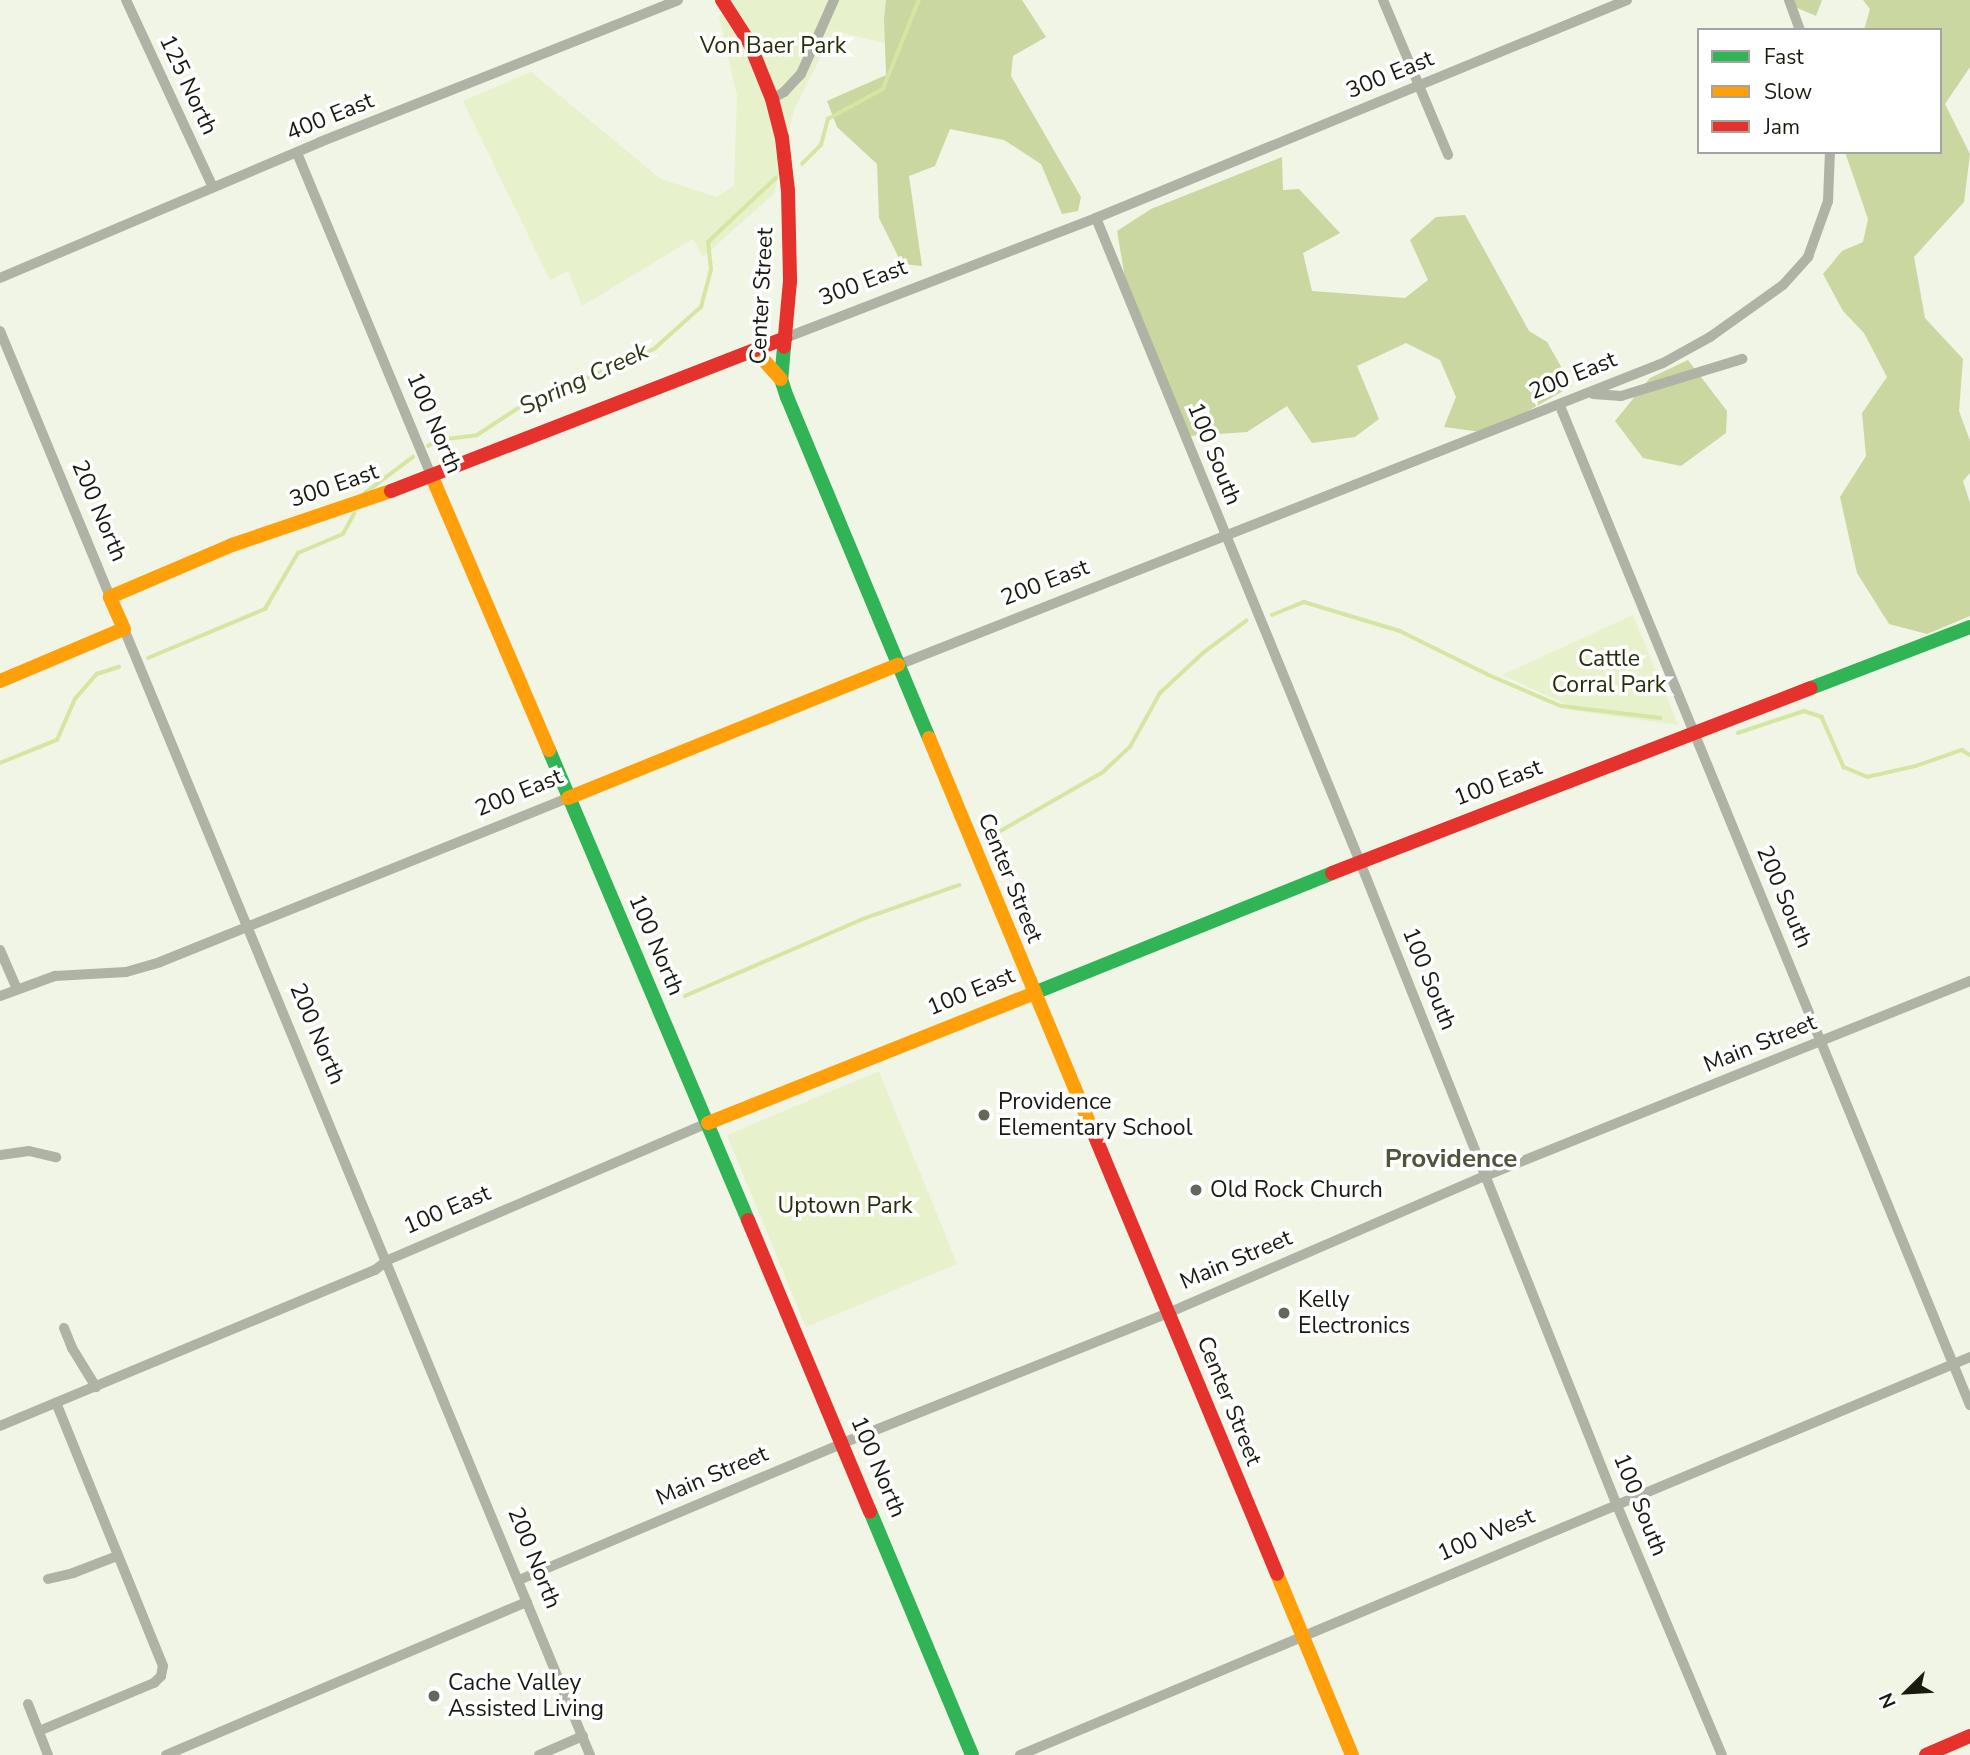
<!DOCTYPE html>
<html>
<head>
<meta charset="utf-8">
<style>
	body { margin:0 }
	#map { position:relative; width:1970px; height:1755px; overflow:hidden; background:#f0f5e5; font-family:"Nunito Sans",sans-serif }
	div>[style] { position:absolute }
	.green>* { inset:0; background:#e7f1cc }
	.forest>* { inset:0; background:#cad7a0 }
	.stream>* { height:3.5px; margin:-1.75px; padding:0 1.75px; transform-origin:1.75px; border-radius:1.75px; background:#d5e6a3 }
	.street>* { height:10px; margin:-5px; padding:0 5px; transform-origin:5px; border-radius:5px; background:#afb3a5 }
	.fast>* { height:14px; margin:-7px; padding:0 7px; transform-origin:7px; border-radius:7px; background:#30b455 }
	.slow>* { height:14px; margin:-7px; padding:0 7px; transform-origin:7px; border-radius:7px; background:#ff9f0a }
	.jam>* { height:14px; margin:-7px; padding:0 7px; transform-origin:7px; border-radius:7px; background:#e5322d }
	.dots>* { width:19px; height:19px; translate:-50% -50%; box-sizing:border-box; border:4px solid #fff; border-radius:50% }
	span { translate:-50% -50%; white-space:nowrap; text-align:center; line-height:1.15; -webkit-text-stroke:7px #fff; paint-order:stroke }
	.park-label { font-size:23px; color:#272f09 }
	.street-label { font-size:23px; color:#191b11 }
	.poi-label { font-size:23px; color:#191b11 }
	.left { translate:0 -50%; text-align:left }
	.water-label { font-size:24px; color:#2f3712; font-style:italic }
	.quarter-label { font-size:26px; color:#4e553c; font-weight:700 }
	.legend { position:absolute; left:1697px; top:28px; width:245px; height:126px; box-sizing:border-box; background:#fff; border:2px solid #a3a4a0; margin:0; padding:9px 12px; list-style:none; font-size:21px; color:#191b11 }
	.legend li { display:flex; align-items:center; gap:14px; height:35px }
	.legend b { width:35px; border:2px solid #a3a4a0 }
	.north { position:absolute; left:1872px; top:1657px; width:70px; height:70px; -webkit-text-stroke:5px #fff; paint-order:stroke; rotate:246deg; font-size:19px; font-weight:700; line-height:28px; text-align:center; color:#191b11 }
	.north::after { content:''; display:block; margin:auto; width:24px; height:32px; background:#191b11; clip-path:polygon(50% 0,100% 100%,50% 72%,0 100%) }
</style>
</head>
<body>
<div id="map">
	<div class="green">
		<div style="clip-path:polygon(733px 0,897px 0,889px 44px,834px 31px,794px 109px,774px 194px,703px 257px,693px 239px,582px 306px,568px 271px,550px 280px,463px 101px,531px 72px,661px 179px,716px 197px,734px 186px,737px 95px,719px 16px,734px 2px)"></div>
		<div style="clip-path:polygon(1633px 615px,1678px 725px,1570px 710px,1562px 702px,1502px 675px)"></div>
		<div style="clip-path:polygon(879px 1071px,957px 1264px,806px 1327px,727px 1135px)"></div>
	</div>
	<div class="forest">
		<div style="clip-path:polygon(886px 0,1022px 0,1046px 37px,1013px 56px,1011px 76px,1081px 197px,1078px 211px,1062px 214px,1041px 164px,1004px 140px,950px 129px,935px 166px,909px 176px,922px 266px,902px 264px,879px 218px,877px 164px,837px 127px,827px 101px,886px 75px,884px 19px)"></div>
		<div style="clip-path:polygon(1788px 0,1822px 0,1816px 16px,1788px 4px)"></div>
		<div style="clip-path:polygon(1863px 0,1970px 0,1970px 67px,1945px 104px,1970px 154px,1964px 202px,1914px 257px,1925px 318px,1963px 359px,1959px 411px,1970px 441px,1970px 473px,1963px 481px,1970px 503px,1970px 616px,1927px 634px,1889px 624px,1857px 573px,1840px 497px,1866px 456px,1862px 413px,1887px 377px,1864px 333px,1843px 311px,1823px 274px,1842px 251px,1863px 242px,1868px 219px,1845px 152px,1940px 152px,1940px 30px,1864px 30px,1870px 9px)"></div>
		<div style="clip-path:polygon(1282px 157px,1283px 190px,1299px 189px,1340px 233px,1303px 253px,1312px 291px,1405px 298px,1428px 280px,1410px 240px,1436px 217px,1465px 215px,1529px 331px,1547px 342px,1572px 386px,1489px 433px,1444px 427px,1456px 397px,1440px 360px,1406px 343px,1357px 366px,1379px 419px,1355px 437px,1312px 443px,1287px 406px,1247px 432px,1189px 436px,1126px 284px,1117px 231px,1151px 209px)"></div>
		<div style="clip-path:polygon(1688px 360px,1727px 411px,1726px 433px,1681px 466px,1643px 458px,1615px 421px,1650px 378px)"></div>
	</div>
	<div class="stream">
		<div style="left:802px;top:164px;width:27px;rotate:-45deg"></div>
		<div style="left:821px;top:145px;width:27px;rotate:-75deg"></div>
		<div style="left:828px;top:119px;width:63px;rotate:-28.6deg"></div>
		<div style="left:883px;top:89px;width:96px;rotate:-68deg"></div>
		<div style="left:428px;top:446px;width:12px;rotate:-31deg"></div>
		<div style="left:438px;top:440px;width:39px;rotate:-7deg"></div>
		<div style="left:477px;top:435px;width:51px;rotate:-33.1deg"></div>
		<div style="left:520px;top:407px;width:146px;rotate:-23.4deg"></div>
		<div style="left:654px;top:349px;width:63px;rotate:-41.8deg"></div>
		<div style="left:701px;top:307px;width:38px;rotate:-75deg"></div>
		<div style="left:711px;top:270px;width:28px;rotate:-96deg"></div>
		<div style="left:708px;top:242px;width:93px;rotate:-43.3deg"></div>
		<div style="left:365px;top:493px;width:60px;rotate:-36.9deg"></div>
		<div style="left:1272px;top:615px;width:35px;rotate:-22deg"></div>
		<div style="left:1304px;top:602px;width:100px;rotate:16.8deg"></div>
		<div style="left:1400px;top:631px;width:99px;rotate:26.3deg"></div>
		<div style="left:1489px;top:675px;width:78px;rotate:23.3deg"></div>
		<div style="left:1561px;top:706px;width:100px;rotate:6.9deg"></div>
		<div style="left:148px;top:658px;width:127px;rotate:-22.7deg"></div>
		<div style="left:265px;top:609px;width:65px;rotate:-59.5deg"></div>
		<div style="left:298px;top:553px;width:49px;rotate:-22.9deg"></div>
		<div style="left:343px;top:534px;width:23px;rotate:-61deg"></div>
		<div style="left:1738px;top:733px;width:70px;rotate:-18.4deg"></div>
		<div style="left:1804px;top:711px;width:19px;rotate:18deg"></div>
		<div style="left:1822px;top:717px;width:55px;rotate:66.3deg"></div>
		<div style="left:1844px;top:767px;width:25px;rotate:23deg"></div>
		<div style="left:1867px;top:777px;width:50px;rotate:-12.7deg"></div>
		<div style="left:1916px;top:766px;width:49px;rotate:-19.2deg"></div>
		<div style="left:1962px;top:750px;width:9px;rotate:32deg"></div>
		<div style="left:0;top:763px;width:61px;rotate:-22deg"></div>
		<div style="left:57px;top:740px;width:45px;rotate:-66.3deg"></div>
		<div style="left:75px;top:699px;width:33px;rotate:-49deg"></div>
		<div style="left:97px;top:674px;width:23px;rotate:-18deg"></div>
		<div style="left:997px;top:833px;width:122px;rotate:-29.9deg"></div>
		<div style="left:1103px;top:772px;width:37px;rotate:-43deg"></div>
		<div style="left:1130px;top:747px;width:62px;rotate:-60.9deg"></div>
		<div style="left:1160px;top:693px;width:59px;rotate:-42.9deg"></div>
		<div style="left:1203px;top:653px;width:54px;rotate:-36.7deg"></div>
		<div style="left:685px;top:996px;width:194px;rotate:-23.4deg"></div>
		<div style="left:863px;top:919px;width:102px;rotate:-19.5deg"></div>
	</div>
	<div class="street">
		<div style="left:126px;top:0;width:206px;rotate:65.1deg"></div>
		<div style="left:1383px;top:0;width:168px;rotate:67.2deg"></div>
		<div style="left:1789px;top:0;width:32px;rotate:70deg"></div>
		<div style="left:772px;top:99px;width:14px;rotate:-30deg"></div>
		<div style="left:784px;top:92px;width:25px;rotate:-47deg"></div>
		<div style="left:801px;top:74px;width:81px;rotate:-66deg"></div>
		<div style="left:297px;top:153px;width:351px;rotate:67.4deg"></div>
		<div style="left:1096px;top:218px;width:696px;rotate:67.71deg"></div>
		<div style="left:1360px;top:862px;width:690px;rotate:68.23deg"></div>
		<div style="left:1616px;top:1503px;width:273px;rotate:67.2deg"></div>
		<div style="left:0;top:278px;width:348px;rotate:-23deg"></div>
		<div style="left:320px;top:142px;width:385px;rotate:-21.6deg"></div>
		<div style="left:0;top:331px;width:288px;rotate:67.5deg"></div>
		<div style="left:785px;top:338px;width:333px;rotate:-21.1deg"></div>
		<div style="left:1096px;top:218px;width:574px;rotate:-22.32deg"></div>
		<div style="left:1593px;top:394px;width:28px;rotate:4deg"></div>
		<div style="left:1621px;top:396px;width:127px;rotate:-17deg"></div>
		<div style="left:1560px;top:406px;width:1080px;rotate:67.69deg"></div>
		<div style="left:124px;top:629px;width:1219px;rotate:67.52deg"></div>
		<div style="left:898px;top:665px;width:822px;rotate:-21.54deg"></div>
		<div style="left:1663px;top:363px;width:54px;rotate:-29deg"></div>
		<div style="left:1710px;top:337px;width:90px;rotate:-35.5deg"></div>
		<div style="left:1783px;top:285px;width:38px;rotate:-48deg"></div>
		<div style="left:1808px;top:257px;width:59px;rotate:-70.3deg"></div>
		<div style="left:1828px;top:201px;width:49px;rotate:-87.7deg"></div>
		<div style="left:0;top:950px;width:43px;rotate:66.4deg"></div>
		<div style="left:0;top:996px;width:59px;rotate:-20deg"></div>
		<div style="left:55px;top:976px;width:71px;rotate:-3.2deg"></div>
		<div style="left:126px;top:972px;width:35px;rotate:-16deg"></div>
		<div style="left:160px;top:962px;width:440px;rotate:-21.9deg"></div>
		<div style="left:0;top:1155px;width:29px;rotate:-8deg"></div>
		<div style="left:29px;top:1151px;width:28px;rotate:13deg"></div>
		<div style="left:64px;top:1328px;width:22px;rotate:68deg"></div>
		<div style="left:72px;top:1348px;width:46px;rotate:58.4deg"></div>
		<div style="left:0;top:1426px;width:406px;rotate:-22.6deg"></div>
		<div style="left:375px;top:1270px;width:16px;rotate:-38deg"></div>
		<div style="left:388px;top:1260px;width:348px;rotate:-23.2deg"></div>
		<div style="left:48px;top:1579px;width:26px;rotate:-13deg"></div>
		<div style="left:73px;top:1573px;width:47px;rotate:-21.1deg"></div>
		<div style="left:519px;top:1580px;width:352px;rotate:-22.9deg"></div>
		<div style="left:843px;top:1443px;width:350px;rotate:-21.8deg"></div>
		<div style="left:1168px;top:1313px;width:345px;rotate:-23.4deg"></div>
		<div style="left:1485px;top:1176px;width:523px;rotate:-21.9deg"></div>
		<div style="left:28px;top:1704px;width:55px;rotate:68.6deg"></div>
		<div style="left:39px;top:1731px;width:125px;rotate:-22.7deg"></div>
		<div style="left:154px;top:1683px;width:10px;rotate:-45deg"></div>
		<div style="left:161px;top:1676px;width:10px;rotate:-79deg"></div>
		<div style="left:163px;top:1666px;width:284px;rotate:-112.1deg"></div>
		<div style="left:166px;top:1755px;width:392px;rotate:-23deg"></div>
		<div style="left:539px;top:1755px;width:48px;rotate:-23.4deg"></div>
		<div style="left:1020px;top:1755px;width:1030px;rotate:-22.73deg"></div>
	</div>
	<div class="fast">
		<div style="left:784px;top:347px;width:32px;rotate:95deg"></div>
		<div style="left:781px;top:379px;width:19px;rotate:72deg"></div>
		<div style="left:787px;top:397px;width:369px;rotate:67.4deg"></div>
		<div style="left:1811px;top:688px;width:170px;rotate:-21deg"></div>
		<div style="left:549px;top:750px;width:510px;rotate:67.05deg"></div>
		<div style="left:1034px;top:993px;width:321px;rotate:-21.9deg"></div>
		<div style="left:870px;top:1511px;width:264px;rotate:67.3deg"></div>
	</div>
	<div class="slow">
		<div style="left:747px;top:353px;width:13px;rotate:13deg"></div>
		<div style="left:760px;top:356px;width:31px;rotate:48deg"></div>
		<div style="left:432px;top:477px;width:297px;rotate:66.8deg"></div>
		<div style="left:0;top:681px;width:134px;rotate:-22.8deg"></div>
		<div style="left:124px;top:629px;width:35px;rotate:-114deg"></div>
		<div style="left:110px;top:597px;width:133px;rotate:-23.1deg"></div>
		<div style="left:232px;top:545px;width:168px;rotate:-18.8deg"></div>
		<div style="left:929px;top:738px;width:421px;rotate:67.4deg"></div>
		<div style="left:568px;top:798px;width:356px;rotate:-22deg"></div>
		<div style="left:708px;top:1123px;width:351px;rotate:-21.7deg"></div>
		<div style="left:1277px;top:1574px;width:196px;rotate:67.5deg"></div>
	</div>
	<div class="jam">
		<div style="left:722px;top:0;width:50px;rotate:57.3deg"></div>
		<div style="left:749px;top:42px;width:61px;rotate:68deg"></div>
		<div style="left:772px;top:99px;width:40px;rotate:75.6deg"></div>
		<div style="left:782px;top:138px;width:53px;rotate:83.5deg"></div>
		<div style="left:788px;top:191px;width:90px;rotate:88.7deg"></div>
		<div style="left:790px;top:281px;width:66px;rotate:95.2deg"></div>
		<div style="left:391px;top:491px;width:423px;rotate:-21.2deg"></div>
		<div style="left:1332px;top:873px;width:513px;rotate:-21.12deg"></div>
		<div style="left:1091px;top:1127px;width:484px;rotate:67.4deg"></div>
		<div style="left:748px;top:1220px;width:316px;rotate:67.3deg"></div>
		<div style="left:1926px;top:1755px;width:48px;rotate:-23.4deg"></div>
	</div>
	<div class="dots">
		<div style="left:984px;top:1115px;background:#64675b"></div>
		<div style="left:1196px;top:1190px;background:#64675b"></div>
		<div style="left:1284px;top:1313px;background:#64675b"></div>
		<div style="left:434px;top:1696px;background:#64675b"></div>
	</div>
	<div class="park-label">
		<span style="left:773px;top:46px">Von Baer Park</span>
		<span style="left:1609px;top:672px">Cattle<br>Corral Park</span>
		<span style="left:845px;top:1206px">Uptown Park</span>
	</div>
	<div class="street-label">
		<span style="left:1390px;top:75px;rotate:-22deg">300 East</span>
		<span style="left:188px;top:85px;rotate:65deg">125 North</span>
		<span style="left:330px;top:117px;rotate:-22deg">400 East</span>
		<span style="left:863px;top:283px;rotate:-21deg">300 East</span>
		<span style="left:762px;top:296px;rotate:-87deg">Center Street</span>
		<span style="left:1573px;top:376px;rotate:-22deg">200 East</span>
		<span style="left:434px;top:423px;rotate:67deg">100 North</span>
		<span style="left:1214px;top:454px;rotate:68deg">100 South</span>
		<span style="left:334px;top:486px;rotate:-19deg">300 East</span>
		<span style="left:99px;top:511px;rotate:67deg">200 North</span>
		<span style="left:1045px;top:583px;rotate:-21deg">200 East</span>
		<span style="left:1498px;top:783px;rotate:-21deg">100 East</span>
		<span style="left:519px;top:793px;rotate:-22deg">200 East</span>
		<span style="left:1010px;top:878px;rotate:68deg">Center Street</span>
		<span style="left:1784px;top:897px;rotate:67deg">200 South</span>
		<span style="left:656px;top:945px;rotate:67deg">100 North</span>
		<span style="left:1429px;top:979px;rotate:68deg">100 South</span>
		<span style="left:971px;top:992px;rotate:-22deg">100 East</span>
		<span style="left:317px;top:1034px;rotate:67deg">200 North</span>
		<span style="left:1760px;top:1044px;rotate:-22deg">Main Street</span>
		<span style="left:447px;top:1210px;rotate:-23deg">100 East</span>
		<span style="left:1236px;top:1260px;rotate:-23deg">Main Street</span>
		<span style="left:1229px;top:1401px;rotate:68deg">Center Street</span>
		<span style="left:878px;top:1467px;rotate:67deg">100 North</span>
		<span style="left:712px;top:1476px;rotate:-23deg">Main Street</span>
		<span style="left:1640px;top:1505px;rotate:68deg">100 South</span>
		<span style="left:1486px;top:1535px;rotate:-23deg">100 West</span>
		<span style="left:534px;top:1558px;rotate:68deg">200 North</span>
	</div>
	<div class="poi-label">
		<span class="left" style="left:998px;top:1115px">Providence<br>Elementary School</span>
		<span class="left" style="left:1210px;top:1190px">Old Rock Church</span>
		<span class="left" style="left:1298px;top:1313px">Kelly<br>Electronics</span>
		<span class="left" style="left:448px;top:1696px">Cache Valley<br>Assisted Living</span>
	</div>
	<div class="water-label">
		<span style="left:584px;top:379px;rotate:-25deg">Spring Creek</span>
	</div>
	<div class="quarter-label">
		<span style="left:1451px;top:1159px">Providence</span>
	</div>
	<ul class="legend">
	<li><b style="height:9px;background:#30b455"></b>Fast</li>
	<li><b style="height:9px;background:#ff9f0a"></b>Slow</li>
	<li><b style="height:9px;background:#e5322d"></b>Jam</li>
	</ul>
	<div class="north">N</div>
</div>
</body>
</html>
